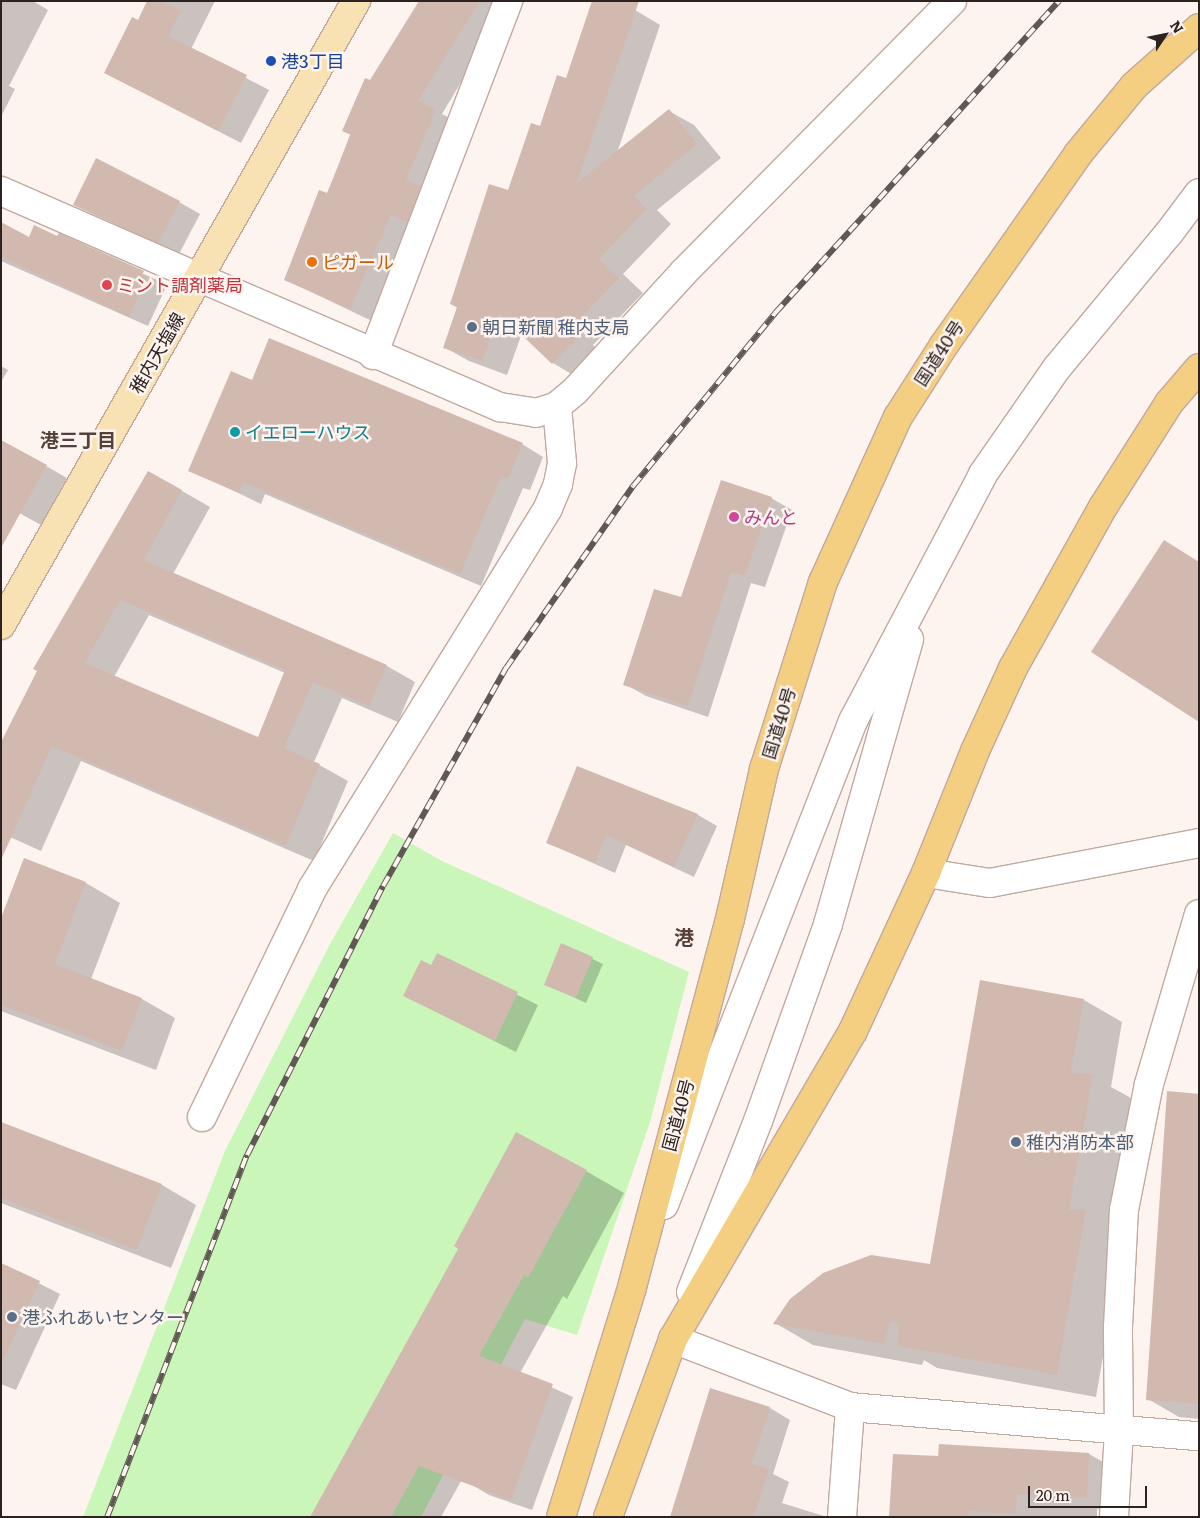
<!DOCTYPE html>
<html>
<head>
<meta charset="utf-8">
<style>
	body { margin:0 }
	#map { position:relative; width:1200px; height:1518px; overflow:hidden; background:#fdf3ef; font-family:Literata,"Noto Sans JP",serif }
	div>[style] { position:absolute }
	.green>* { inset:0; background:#caf7b9 }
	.shadow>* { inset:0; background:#0003 }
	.building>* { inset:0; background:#d2b9b0 }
	.roads { filter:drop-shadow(1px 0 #c1a99f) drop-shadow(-1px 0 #c1a99f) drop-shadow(0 1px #c1a99f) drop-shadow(0 -1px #c1a99f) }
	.street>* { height:28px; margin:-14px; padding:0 14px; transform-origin:14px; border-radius:14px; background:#fff }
	.secondary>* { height:28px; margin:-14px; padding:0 14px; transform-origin:14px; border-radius:14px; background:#fff }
	.primary>* { height:28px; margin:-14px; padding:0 14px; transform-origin:14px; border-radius:14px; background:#f8e2b3 }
	.highway>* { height:28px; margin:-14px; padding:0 14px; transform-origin:14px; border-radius:14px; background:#f4ce81 }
	.rail>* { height:5.5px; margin-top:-2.75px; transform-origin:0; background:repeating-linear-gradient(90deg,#fdf3ef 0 11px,#615754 0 22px); box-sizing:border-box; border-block:1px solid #615754 }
	.dots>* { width:14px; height:14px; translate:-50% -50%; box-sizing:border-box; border:2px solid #fdf3ef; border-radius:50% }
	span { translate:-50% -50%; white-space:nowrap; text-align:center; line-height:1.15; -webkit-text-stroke:5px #fdf3ef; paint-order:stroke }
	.transit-label { font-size:18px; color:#164399 }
	.left { translate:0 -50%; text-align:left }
	.food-label { font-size:18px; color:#c56008 }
	.health-label { font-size:18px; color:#be3a42 }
	.service-label { font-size:18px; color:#4e5e75 }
	.street-label { font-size:18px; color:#2c221f }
	.culture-label { font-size:18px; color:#0d838f }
	.hotel-label { font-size:18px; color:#b23c85 }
	.neighbourhood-label { font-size:19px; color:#554139; font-weight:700 }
	.quarter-label { font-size:20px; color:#554139; font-weight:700 }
	.frame { position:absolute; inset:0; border:2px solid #2c221f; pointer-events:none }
	.north { position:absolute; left:1140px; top:10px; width:50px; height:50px; -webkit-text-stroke:4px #fdf3ef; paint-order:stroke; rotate:56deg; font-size:14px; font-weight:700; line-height:20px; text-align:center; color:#2c221f }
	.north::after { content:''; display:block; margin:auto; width:18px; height:22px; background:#2c221f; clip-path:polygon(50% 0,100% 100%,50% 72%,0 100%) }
	.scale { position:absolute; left:1028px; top:1486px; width:119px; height:22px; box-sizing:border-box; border:2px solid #2c221f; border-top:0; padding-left:6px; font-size:15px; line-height:18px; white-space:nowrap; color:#2c221f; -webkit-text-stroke:4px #fdf3ef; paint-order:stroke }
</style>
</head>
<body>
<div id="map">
	<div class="green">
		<div style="clip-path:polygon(393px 833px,442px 861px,689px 972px,650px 1122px,577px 1335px,525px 1319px,421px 1517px,83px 1517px,225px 1151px,330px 944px)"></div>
	</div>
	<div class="shadow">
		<div style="clip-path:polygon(1px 1px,33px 1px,48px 10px,9px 86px,15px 89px,1px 117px)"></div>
		<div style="clip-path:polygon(148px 1px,215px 1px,191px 49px,269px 90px,241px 143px,129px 85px,138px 22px)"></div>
		<div style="clip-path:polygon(432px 1px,514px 1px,504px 10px,442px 114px,459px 123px,374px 322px,286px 280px,327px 195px,370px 82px)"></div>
		<div style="clip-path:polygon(635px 10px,660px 25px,617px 153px,669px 111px,694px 125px,721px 158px,657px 210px,671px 224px,623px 274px,643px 293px,593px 345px,601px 353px,578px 378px,553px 363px,522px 333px,507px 375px,469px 361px,444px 347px,458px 308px,451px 304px,566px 80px)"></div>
		<div style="clip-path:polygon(179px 202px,200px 214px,179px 254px,74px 205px)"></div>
		<div style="clip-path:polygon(1px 223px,30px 239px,35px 227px,162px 282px,160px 286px,165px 289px,148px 326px,1px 261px)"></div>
		<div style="clip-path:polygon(1px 366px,8px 370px,1px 382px)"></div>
		<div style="clip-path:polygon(252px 382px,522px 444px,543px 457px,530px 490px,523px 488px,481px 586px,265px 494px,261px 504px,190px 470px)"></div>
		<div style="clip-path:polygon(46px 466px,67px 478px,41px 525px,1px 503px)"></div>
		<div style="clip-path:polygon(evenodd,149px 472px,210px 507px,173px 574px,387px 666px,415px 682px,398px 722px,342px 698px,314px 762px,348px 781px,314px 861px,81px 761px,41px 851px,1px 833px,149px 472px,149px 615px,285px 673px,258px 739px,114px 677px,149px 615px)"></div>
		<div style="clip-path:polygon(771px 498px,792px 510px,765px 587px,751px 583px,708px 717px,646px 696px,625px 684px,682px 599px)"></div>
		<div style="clip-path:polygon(577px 767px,698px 815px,717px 826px,694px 877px,626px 845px,615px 873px,548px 843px)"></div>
		<div style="clip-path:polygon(25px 860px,86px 883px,120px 903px,91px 979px,142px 999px,175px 1018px,156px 1070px,1px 1011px,1px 921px)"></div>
		<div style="clip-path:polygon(561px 944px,603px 964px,586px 1003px,545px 984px)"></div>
		<div style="clip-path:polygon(437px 955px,538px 1005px,516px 1052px,405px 996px,432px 967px)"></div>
		<div style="clip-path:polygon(981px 982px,1084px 1000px,1122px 1022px,1111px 1087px,1131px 1098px,1108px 1225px,1124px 1234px,1096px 1397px,937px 1368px,924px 1360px,922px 1365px,813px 1345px,775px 1323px,931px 1265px)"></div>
		<div style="clip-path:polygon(1199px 1095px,1199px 1419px,1179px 1417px,1148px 1399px)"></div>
		<div style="clip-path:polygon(1px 1123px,162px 1185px,196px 1205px,171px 1268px,1px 1203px)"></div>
		<div style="clip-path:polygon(586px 1171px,624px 1193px,567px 1299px,563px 1296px,520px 1373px,573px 1397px,532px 1510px,489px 1495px,469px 1483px,490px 1429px,441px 1517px,312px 1517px)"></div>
		<div style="clip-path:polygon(1px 1264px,60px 1294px,16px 1390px,1px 1384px)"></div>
		<div style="clip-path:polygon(770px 1408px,790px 1420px,773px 1474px,789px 1482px,782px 1503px,827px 1517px,672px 1517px)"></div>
		<div style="clip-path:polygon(940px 1445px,1089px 1454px,1112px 1467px,1109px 1510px,1097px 1509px,1097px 1517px,891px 1517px,939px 1457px)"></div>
	</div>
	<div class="building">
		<div style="clip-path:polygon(147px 1px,161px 1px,181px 11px,168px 36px,247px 75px,218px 131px,104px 73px,132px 17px,138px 20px)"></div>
		<div style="clip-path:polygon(419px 1px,480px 1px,418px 101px,436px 109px,406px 180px,421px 186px,407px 222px,391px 215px,350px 309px,284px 280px,319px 190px,327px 193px,351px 135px,342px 131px,365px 78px,370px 80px)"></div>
		<div style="clip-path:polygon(592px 1px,639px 1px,577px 183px,669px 109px,697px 144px,634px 196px,647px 209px,599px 259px,619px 278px,569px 330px,577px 338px,552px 364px,499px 313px,482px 361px,443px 348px,457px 307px,450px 304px,489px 184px,508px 190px,531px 123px,540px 126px,557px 75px,566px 78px)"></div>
		<div style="clip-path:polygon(96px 158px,180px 201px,158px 243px,73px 205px)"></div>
		<div style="clip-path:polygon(1px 222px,29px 237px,34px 225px,57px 236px,59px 233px,144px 271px,142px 275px,147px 277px,129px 317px,1px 257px)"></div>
		<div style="clip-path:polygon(269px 338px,523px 443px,508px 479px,501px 476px,460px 574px,243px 482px,239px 493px,188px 471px,231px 371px,252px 380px)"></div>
		<div style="clip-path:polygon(1px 440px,47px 465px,1px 548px)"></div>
		<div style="clip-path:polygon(evenodd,148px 471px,182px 490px,144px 560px,387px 665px,369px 706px,313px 682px,284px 748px,320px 764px,286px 846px,52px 746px,1px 860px,1px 742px,37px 671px,33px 669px,148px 471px,120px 600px,285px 670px,258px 737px,85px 663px,120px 600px)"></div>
		<div style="clip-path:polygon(721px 480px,772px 497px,745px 576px,731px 572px,688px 706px,623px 685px,654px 589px,681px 597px)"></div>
		<div style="clip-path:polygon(1164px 540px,1199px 562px,1199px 722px,1091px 652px)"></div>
		<div style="clip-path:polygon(577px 766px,698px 814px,674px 867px,606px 835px,595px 863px,546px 843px)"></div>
		<div style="clip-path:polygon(24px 858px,86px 882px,55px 964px,142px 998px,122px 1051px,1px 1005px,1px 918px)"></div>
		<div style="clip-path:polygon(561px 943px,593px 957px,576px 998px,544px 985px)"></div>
		<div style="clip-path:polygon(437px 953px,518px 992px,495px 1041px,403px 996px,421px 960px,431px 965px)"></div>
		<div style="clip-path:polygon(980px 980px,1084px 999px,1071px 1072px,1093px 1075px,1069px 1210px,1086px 1210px,1057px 1375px,898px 1346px,899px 1323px,890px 1322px,884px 1344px,773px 1324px,790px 1299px,823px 1273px,871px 1255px,930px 1264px)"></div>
		<div style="clip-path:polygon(1167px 1091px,1199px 1094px,1197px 1404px,1146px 1400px)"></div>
		<div style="clip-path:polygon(1px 1122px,162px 1184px,137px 1250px,1px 1198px)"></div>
		<div style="clip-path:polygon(516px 1132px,587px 1170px,528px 1278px,524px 1275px,479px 1356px,553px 1384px,511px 1500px,419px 1466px,391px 1517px,310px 1517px,458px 1249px,454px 1246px)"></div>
		<div style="clip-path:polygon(1px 1263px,40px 1281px,1px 1365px)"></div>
		<div style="clip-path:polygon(710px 1388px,770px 1407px,752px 1464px,769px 1469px,754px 1517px,670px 1517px)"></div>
		<div style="clip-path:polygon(939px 1444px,1089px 1453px,1087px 1498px,1017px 1494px,1016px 1514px,968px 1511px,968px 1517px,889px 1517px,893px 1454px,938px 1456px)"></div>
	</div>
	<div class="roads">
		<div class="street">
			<div style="left:1px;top:191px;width:217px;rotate:23.6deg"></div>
			<div style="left:373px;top:355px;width:379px;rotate:-69.1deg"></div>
			<div style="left:926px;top:873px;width:65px;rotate:8.9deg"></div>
			<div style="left:990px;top:883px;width:213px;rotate:-10.8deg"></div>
			<div style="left:202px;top:1117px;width:253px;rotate:-64.2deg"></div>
			<div style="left:312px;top:889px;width:448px;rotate:-58.2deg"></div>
			<div style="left:548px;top:508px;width:26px;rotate:-67deg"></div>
			<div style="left:558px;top:484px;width:21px;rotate:-79deg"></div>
			<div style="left:562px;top:463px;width:57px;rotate:-95deg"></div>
			<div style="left:673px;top:1339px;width:190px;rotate:21deg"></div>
			<div style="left:850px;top:1407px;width:350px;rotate:4.8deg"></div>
			<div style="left:842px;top:1517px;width:110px;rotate:-85.8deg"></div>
			<div style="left:1114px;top:1517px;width:86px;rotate:-86.7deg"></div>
			<div style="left:1119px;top:1431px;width:104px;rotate:-90.6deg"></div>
			<div style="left:1118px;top:1327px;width:117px;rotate:-87.1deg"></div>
			<div style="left:1124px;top:1210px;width:128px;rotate:-78.8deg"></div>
			<div style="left:1149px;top:1084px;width:177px;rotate:-73.6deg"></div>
		</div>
		<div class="secondary">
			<div style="left:200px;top:278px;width:327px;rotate:23.3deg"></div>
			<div style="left:500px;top:407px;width:36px;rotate:9deg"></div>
			<div style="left:536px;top:413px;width:22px;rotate:-18deg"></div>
			<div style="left:557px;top:406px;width:23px;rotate:-40deg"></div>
			<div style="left:575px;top:391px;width:161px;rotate:-47.5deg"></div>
			<div style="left:684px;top:272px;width:381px;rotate:-45.3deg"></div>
			<div style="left:664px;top:1205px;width:520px;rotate:-68.67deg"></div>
			<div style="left:853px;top:721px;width:279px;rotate:-62.2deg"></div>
			<div style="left:983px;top:474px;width:128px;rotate:-55.2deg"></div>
			<div style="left:1056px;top:369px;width:177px;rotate:-50.3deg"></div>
			<div style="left:1169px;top:233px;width:50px;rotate:-53.1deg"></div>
			<div style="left:691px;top:1292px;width:184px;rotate:-68.6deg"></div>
			<div style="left:758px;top:1121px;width:209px;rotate:-70.4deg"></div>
			<div style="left:828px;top:924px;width:296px;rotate:-74.1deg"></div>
		</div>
		<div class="primary">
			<div style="left:1px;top:625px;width:718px;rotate:-60.36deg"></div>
		</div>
		<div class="highway">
			<div style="left:561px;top:1517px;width:241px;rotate:-72.8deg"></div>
			<div style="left:632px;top:1287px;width:381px;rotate:-75.1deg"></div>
			<div style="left:730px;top:919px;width:154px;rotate:-77.2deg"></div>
			<div style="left:764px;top:769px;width:196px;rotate:-72.5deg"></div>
			<div style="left:823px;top:582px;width:181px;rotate:-65.6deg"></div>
			<div style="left:898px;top:417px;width:85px;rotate:-57.4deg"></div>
			<div style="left:944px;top:345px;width:233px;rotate:-54.9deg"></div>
			<div style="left:1078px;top:154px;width:88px;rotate:-50.5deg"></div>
			<div style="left:1134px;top:86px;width:87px;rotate:-41.7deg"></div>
			<div style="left:608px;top:1517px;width:189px;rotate:-69.9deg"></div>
			<div style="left:673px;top:1339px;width:357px;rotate:-59.7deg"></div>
			<div style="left:853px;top:1031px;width:174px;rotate:-65.2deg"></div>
			<div style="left:926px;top:873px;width:131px;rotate:-68.1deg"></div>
			<div style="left:975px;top:751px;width:91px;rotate:-65.4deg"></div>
			<div style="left:1013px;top:668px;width:184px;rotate:-60.8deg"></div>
			<div style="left:1103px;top:507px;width:123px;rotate:-57.6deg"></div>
			<div style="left:1169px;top:403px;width:46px;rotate:-49.4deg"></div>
		</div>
	</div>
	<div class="rail">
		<div style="left:107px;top:1517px;width:388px;rotate:-68.9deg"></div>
		<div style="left:247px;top:1155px;width:301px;rotate:-63.2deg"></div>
		<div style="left:383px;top:886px;width:250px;rotate:-60.6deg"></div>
		<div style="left:506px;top:668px;width:222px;rotate:-55.1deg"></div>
		<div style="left:633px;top:486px;width:224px;rotate:-50.6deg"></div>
		<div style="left:775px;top:313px;width:422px;rotate:-47.7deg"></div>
	</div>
	<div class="dots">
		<div style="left:271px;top:61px;background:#1a4fb4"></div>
		<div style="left:312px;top:262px;background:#e8710a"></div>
		<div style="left:107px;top:285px;background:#e0444e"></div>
		<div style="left:472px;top:327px;background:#5c6f8a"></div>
		<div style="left:235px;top:432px;background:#0f9aa8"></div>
		<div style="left:734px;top:517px;background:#d1479c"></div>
		<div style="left:1016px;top:1142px;background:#5c6f8a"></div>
		<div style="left:12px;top:1317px;background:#5c6f8a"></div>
	</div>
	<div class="transit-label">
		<span class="left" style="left:281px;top:61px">港3丁目</span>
	</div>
	<div class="food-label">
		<span class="left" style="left:322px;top:262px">ピガール</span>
	</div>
	<div class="health-label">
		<span class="left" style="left:117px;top:285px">ミント調剤薬局</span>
	</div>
	<div class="service-label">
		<span class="left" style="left:482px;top:327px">朝日新聞 稚内支局</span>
		<span class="left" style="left:1026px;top:1142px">稚内消防本部</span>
		<span class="left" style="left:22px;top:1317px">港ふれあいセンター</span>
	</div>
	<div class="street-label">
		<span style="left:157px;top:353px;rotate:-60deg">稚内天塩線</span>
		<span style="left:939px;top:353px;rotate:-57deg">国道40号</span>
		<span style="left:779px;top:723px;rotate:-73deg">国道40号</span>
		<span style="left:678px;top:1115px;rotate:-75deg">国道40号</span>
	</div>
	<div class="culture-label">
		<span class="left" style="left:245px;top:432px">イエローハウス</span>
	</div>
	<div class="hotel-label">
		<span class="left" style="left:744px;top:517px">みんと</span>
	</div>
	<div class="neighbourhood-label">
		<span style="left:78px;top:440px">港三丁目</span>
	</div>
	<div class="quarter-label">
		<span style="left:684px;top:936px">港</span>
	</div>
	<div class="frame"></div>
	<div class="north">N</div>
	<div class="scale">20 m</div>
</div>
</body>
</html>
